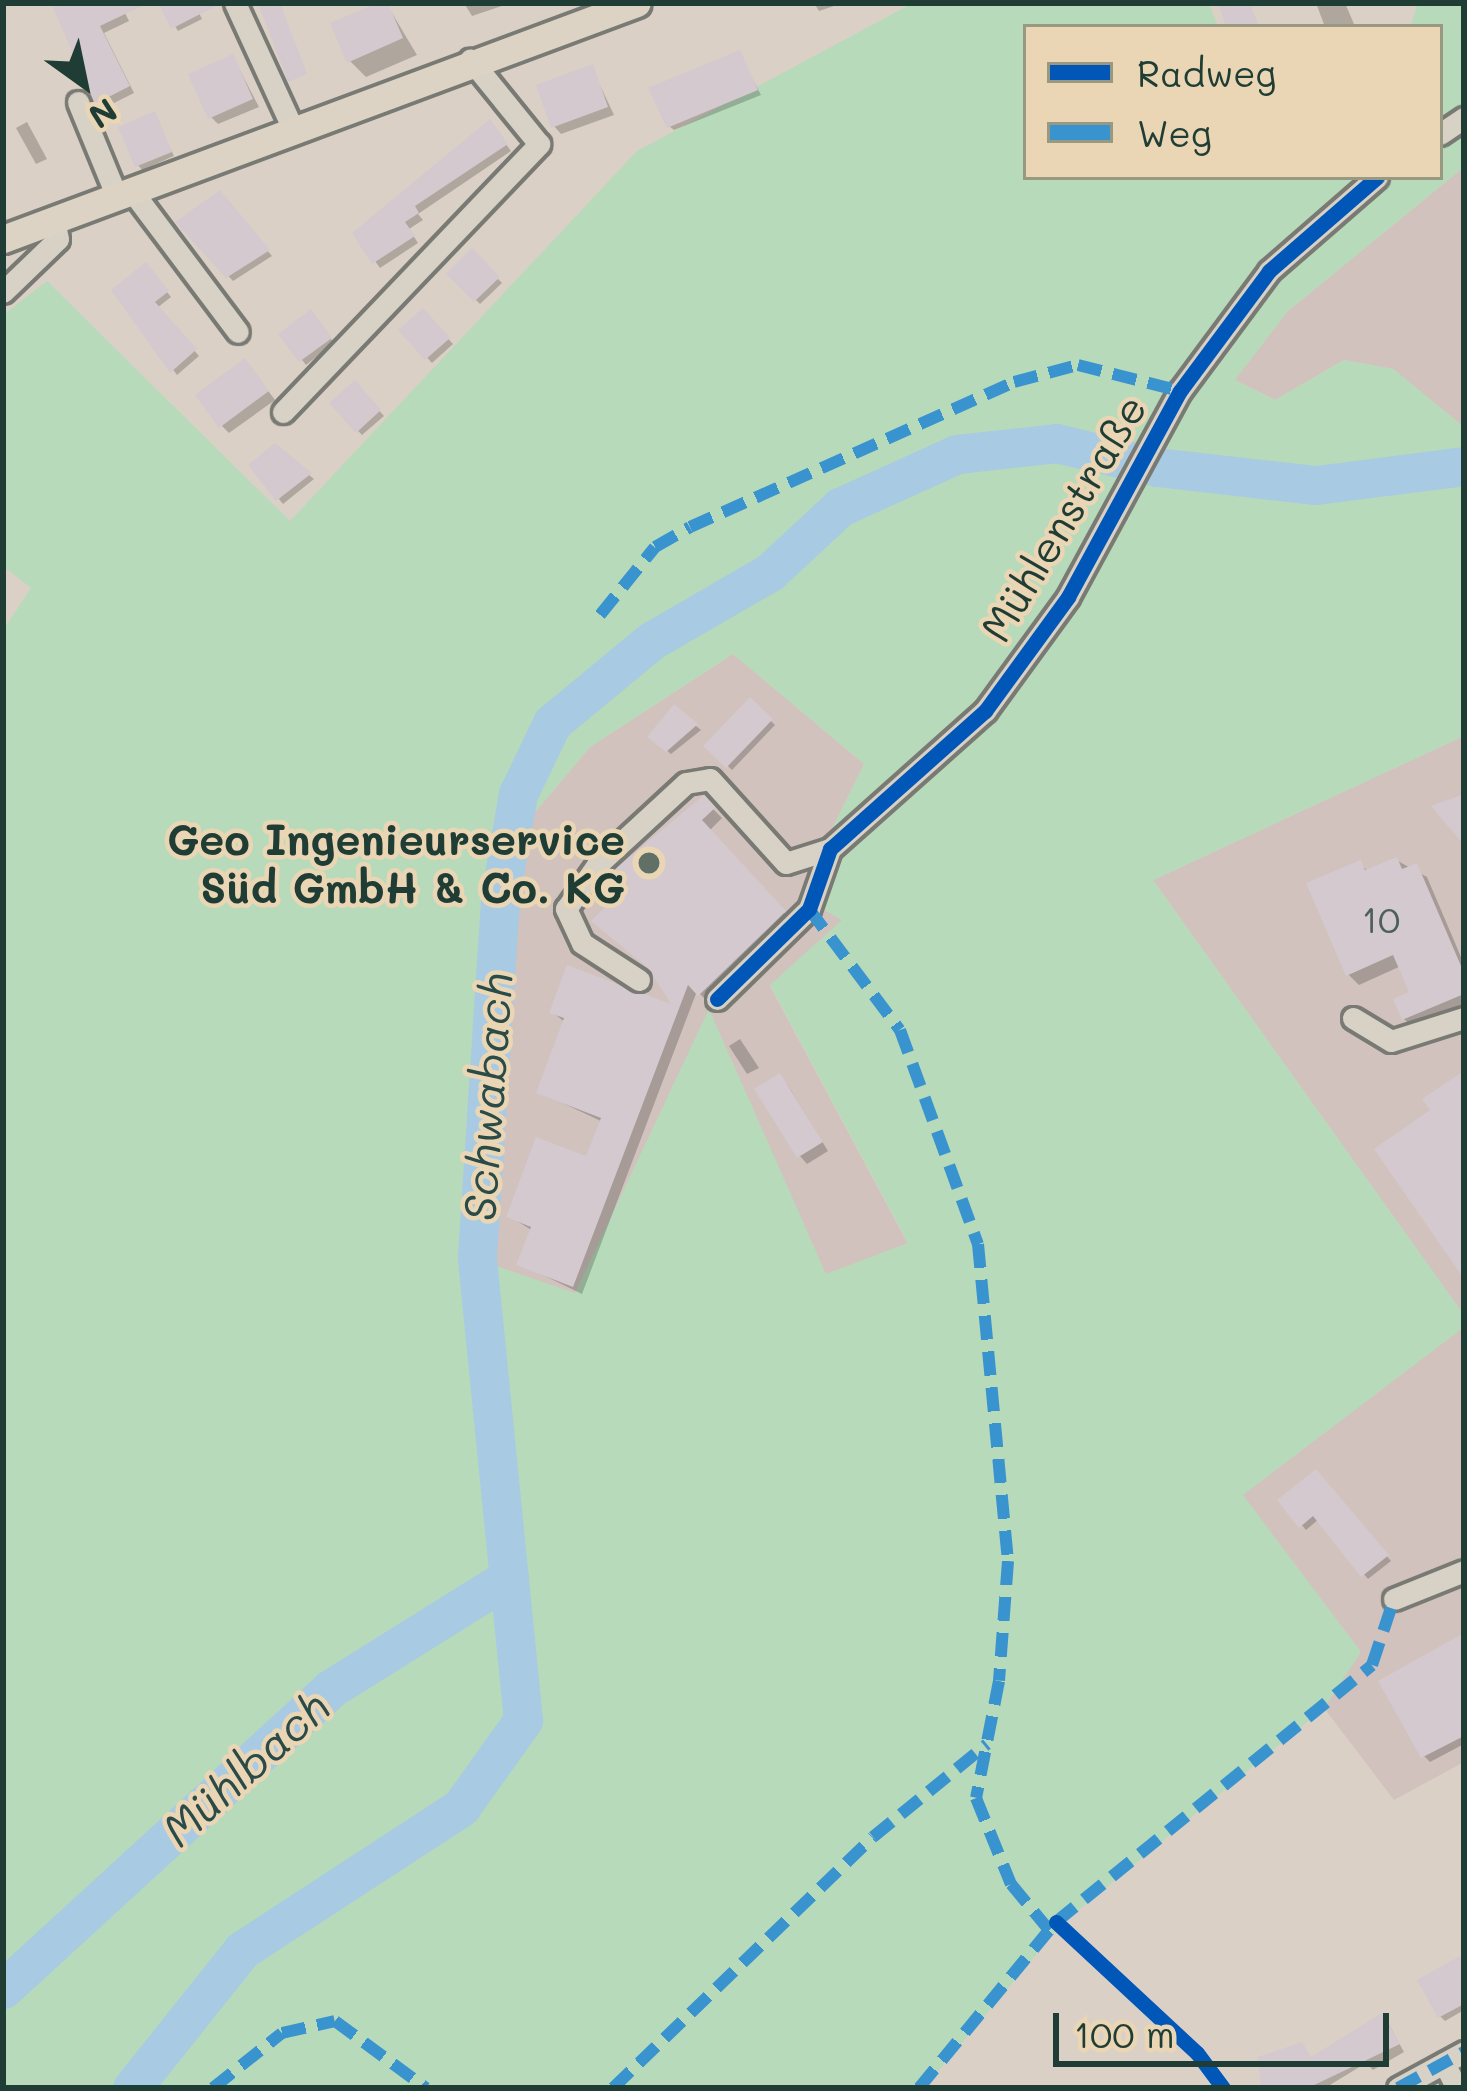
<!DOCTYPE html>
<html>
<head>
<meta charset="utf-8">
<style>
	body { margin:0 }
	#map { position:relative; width:1467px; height:2091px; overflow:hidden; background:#dbd0c6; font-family:Mali,sans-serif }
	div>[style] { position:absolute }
	.built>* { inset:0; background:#d1c2be }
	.green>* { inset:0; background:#b7daba }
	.shadow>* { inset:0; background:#0003 }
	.river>* { height:39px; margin:-19.5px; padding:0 19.5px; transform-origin:19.5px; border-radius:19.5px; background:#a8cae3 }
	.building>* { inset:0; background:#d3c9ce }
	.roads { filter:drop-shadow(3px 0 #797a74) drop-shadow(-3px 0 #797a74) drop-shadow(0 3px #797a74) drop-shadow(0 -3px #797a74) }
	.minor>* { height:21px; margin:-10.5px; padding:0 10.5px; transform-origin:10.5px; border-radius:10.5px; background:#d8d1c6 }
	.major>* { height:27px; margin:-13.5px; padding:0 13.5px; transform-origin:13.5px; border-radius:13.5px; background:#dcd3c5 }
	.quiet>* { height:12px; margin-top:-6px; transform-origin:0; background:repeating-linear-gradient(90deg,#3993ce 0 24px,transparent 0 36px) }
	.cycleway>* { height:15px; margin:-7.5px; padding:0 7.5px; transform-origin:7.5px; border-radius:7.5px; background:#0057b8 }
	.dots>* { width:33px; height:33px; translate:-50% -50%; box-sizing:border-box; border:6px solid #ead6b4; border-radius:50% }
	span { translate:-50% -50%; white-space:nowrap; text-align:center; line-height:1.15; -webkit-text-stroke:9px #ead6b4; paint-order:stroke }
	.number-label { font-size:36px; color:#4c605a }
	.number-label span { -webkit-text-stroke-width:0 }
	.street-label { font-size:42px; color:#1f3d34 }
	.poi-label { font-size:42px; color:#1f3d34; font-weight:700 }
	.right { translate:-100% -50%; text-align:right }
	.water-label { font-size:45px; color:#2a4b47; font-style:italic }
	.frame { position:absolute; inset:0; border:6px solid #1f3d34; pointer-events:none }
	.legend { position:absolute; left:1023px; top:24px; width:420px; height:156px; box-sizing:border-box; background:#ead6b4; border:3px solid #999981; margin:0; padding:15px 21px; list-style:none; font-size:36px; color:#1f3d34 }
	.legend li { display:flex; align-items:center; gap:24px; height:60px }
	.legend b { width:60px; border:3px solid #999981 }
	.north { position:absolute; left:24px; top:24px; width:120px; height:120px; -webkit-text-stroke:9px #ead6b4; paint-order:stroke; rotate:147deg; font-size:33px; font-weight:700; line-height:48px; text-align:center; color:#1f3d34 }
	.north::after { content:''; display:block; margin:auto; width:42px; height:54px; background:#1f3d34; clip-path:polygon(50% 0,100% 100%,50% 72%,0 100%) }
	.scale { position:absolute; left:1053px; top:2013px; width:336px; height:54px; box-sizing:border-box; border:6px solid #1f3d34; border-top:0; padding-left:15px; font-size:36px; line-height:42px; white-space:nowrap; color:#1f3d34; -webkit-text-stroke:9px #ead6b4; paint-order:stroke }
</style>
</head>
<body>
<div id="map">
	<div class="built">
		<div style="clip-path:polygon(1464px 167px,1464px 427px,1393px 369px,1344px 360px,1275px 400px,1234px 380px,1288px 311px)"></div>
		<div style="clip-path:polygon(733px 654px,864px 764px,799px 896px,843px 920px,770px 986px,908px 1244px,827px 1274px,575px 1294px,490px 1264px,520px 830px,590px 747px)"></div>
		<div style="clip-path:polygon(1464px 736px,1464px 1315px,1153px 880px)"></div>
		<div style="clip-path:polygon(1464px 1327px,1464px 1762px,1394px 1800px,1324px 1708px,1360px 1651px,1242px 1495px)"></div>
	</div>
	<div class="green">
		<div style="clip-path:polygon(evenodd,913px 3px,1209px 3px,1218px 27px,1026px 27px,1026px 177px,1440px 177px,1440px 27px,1410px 27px,1418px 3px,1464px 3px,1464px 167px,1288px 311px,1235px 380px,1275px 400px,1344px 360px,1393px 369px,1464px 427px,1464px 736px,1153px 880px,1464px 1315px,1464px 1327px,1243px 1495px,1361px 1652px,1324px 1708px,1062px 1924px,924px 2088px,3px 2088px,3px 630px,31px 588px,3px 566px,3px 315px,47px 281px,290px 521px,637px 151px,913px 3px,733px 654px,864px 764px,799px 896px,842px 920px,770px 985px,908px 1243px,826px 1274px,709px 1009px,575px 1293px,490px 1264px,520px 830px,590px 747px,733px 654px)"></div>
	</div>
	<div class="shadow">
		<div style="clip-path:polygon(59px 3px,120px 3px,129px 21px,104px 33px,134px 93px,104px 108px,97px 102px)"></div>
		<div style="clip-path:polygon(161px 3px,194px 3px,202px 19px,178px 31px)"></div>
		<div style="clip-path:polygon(386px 3px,417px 55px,366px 77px,350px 61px)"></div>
		<div style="clip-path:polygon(464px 3px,511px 3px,472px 16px)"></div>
		<div style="clip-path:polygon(814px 3px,843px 3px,819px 11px)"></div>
		<div style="clip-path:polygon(1316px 3px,1345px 3px,1354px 24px,1325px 27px)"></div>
		<div style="clip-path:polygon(739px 53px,761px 95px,674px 130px,669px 126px)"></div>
		<div style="clip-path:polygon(233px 57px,259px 107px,218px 124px,211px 117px)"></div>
		<div style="clip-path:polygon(592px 68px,614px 115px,561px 134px,554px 126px)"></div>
		<div style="clip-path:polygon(154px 115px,174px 156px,142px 170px,138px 165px)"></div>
		<div style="clip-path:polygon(27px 122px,47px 159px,36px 164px,16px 128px)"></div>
		<div style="clip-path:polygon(495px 129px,511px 151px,418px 214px,423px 220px,409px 229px,418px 243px,380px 268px,356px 234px)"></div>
		<div style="clip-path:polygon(220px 194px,272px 256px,233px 281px,180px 223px)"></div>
		<div style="clip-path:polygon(472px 252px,502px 283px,480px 304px,450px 274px)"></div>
		<div style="clip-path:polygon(150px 271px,171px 297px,157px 308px,199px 356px,177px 375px,115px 290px)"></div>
		<div style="clip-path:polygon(423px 312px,453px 344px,432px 363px,402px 330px)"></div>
		<div style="clip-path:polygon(315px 318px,334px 343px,306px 365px,282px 334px)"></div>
		<div style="clip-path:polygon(252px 369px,275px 400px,229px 433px,222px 426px)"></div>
		<div style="clip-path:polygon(355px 384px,384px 416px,362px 435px,333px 404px)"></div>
		<div style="clip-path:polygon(275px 447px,314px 479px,283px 504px,252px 466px)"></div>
		<div style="clip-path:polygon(750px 701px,775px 725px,732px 770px,707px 746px)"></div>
		<div style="clip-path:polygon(674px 708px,701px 730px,671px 754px,651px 737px)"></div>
		<div style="clip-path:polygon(703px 799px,722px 818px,709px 831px,792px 922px,709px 1003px,697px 991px,582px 1294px,520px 1264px,533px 1231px,509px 1216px,588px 1160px,603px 1122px,539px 1092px,566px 1023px,552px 1012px,678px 1010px,633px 884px)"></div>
		<div style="clip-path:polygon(1396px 860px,1427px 877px,1464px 964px,1464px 1008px,1415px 1029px,1404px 1019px,1413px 994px,1401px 966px,1359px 985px,1348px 974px,1360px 864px,1369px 872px)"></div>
		<div style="clip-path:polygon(740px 1039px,759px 1068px,747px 1074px,729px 1046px)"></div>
		<div style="clip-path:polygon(787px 1084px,828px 1151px,807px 1164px,800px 1156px)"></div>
		<div style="clip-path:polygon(1316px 1473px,1391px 1561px,1368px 1579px,1319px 1519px,1306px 1530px,1282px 1501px)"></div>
		<div style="clip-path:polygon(1464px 1637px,1464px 1744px,1430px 1762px,1424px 1756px)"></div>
		<div style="clip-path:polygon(1464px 1965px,1464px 2010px,1445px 2021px,1440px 2016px)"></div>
		<div style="clip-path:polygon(1388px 2023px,1404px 2052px,1373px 2070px,1366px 2063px,1325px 2088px,1264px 2088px)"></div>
	</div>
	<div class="river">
		<div style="left:3px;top:1989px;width:444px;rotate:-42.5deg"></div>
		<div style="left:330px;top:1689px;width:211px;rotate:-32deg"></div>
		<div style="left:132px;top:2088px;width:176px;rotate:-51.4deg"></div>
		<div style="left:242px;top:1950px;width:262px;rotate:-33.1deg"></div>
		<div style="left:461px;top:1807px;width:107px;rotate:-54.5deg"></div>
		<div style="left:523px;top:1720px;width:466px;rotate:-95.7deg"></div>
		<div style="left:477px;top:1256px;width:360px;rotate:-86.3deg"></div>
		<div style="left:500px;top:897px;width:105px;rotate:-80.1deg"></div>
		<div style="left:518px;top:794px;width:79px;rotate:-64.4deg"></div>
		<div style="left:552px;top:723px;width:129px;rotate:-39.6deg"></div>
		<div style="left:651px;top:641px;width:138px;rotate:-30.1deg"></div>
		<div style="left:770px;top:572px;width:96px;rotate:-42.9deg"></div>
		<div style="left:840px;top:507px;width:128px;rotate:-24.4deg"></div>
		<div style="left:957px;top:454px;width:100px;rotate:-6.3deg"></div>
		<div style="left:1056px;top:443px;width:104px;rotate:13.4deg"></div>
		<div style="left:1157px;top:467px;width:160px;rotate:6.5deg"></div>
		<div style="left:1316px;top:485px;width:149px;rotate:-7.3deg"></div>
	</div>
	<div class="building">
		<div style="clip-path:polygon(51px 3px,148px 3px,100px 26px,130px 86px,95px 104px)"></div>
		<div style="clip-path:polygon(158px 3px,220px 3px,220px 4px,171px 29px)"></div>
		<div style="clip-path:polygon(258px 3px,280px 3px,307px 74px,288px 82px)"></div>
		<div style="clip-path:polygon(378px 3px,388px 3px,403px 38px,347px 63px,330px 23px)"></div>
		<div style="clip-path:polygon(1218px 3px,1250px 3px,1259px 27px,1226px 27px)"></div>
		<div style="clip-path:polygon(740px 50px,758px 90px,667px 128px,648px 88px)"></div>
		<div style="clip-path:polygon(233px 54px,253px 99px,208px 119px,188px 74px)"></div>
		<div style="clip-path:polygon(593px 64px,608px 107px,551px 128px,536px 85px)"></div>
		<div style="clip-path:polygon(155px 111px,172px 152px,135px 167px,118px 127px)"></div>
		<div style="clip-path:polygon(490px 119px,508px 144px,415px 206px,419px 213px,405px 222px,415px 236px,372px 264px,352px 233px)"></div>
		<div style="clip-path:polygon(220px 190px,270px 250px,226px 278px,175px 222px)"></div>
		<div style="clip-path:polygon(472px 248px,500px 277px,474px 302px,446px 274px)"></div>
		<div style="clip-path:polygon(146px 262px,169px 291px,155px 302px,197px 349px,170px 373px,111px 290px)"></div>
		<div style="clip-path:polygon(423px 308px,450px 338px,425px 360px,398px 330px)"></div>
		<div style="clip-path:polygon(311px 309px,332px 338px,299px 362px,278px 334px)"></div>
		<div style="clip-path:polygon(245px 358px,269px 391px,219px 428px,195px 395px)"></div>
		<div style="clip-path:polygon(355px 380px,381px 410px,356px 433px,329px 403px)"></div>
		<div style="clip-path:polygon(275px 443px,312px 473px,276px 501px,248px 465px)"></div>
		<div style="clip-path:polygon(750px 697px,773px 719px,726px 768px,703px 746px)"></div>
		<div style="clip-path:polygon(674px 704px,698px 724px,666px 752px,647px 737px)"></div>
		<div style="clip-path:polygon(1464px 794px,1464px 845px,1431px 806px)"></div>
		<div style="clip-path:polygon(704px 795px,716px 807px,702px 820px,786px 911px,698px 996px,688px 985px,573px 1287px,516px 1265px,531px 1227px,506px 1217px,536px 1137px,586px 1156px,601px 1118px,536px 1093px,564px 1018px,549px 1013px,567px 965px,671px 1004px,648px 968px,591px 921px,628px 884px,615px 869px)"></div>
		<div style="clip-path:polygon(1397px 857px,1402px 869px,1417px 863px,1464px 973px,1464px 994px,1402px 1020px,1393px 999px,1409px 992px,1393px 955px,1346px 976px,1306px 883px,1361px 860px,1365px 870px)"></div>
		<div style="clip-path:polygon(1464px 1071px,1464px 1279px,1374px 1149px,1430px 1110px,1422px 1099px)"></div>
		<div style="clip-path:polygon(780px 1073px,823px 1142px,797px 1158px,754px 1089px)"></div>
		<div style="clip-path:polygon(1316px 1469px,1389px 1555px,1361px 1577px,1313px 1516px,1299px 1528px,1277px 1500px)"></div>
		<div style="clip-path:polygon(1464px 1633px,1464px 1736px,1421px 1758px,1378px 1681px)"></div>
		<div style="clip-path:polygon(1464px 1954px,1464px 2004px,1438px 2018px,1417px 1980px)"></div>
		<div style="clip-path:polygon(1382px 2013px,1400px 2044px,1308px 2088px,1261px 2088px,1258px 2057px,1302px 2042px,1311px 2057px)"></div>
	</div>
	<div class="roads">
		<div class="minor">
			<div style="left:235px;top:3px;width:136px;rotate:65.3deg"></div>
			<div style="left:78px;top:102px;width:103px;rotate:67.7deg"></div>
			<div style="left:1440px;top:134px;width:29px;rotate:-34deg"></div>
			<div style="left:132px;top:191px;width:176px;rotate:53.1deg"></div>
			<div style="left:3px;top:292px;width:76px;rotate:-43.9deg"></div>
			<div style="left:58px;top:239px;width:19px;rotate:-102deg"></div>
			<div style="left:283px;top:412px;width:371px;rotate:-46.3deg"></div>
			<div style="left:539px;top:144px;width:109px;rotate:-129.1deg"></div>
			<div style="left:639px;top:980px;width:68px;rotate:-147deg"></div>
			<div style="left:582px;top:943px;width:38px;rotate:-115deg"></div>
			<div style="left:566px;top:909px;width:54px;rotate:-54.8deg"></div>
			<div style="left:597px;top:865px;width:121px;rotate:-42.7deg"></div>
			<div style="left:686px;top:783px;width:24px;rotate:-9deg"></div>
			<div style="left:710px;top:779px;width:113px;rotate:47.9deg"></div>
			<div style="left:786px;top:863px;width:46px;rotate:-17.7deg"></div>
			<div style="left:717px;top:999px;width:129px;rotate:-44.4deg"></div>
			<div style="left:809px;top:909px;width:64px;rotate:-70.7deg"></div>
			<div style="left:830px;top:849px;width:208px;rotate:-41.7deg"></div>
			<div style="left:985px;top:711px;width:141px;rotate:-53.9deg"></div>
			<div style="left:1068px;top:597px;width:234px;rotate:-61.5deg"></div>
			<div style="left:1180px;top:391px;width:149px;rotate:-53.4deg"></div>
			<div style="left:1269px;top:271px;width:143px;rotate:-41deg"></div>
			<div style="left:1353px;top:1018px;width:44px;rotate:31.2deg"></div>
			<div style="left:1391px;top:1041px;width:77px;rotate:-17.5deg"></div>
			<div style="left:1394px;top:1599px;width:75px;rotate:-21.8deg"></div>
			<div style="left:1444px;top:2063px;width:28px;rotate:63deg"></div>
			<div style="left:1398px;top:2088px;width:75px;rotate:-28.6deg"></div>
		</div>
		<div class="major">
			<div style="left:3px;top:239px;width:676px;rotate:-20.42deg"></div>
		</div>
	</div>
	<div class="quiet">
		<div style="left:600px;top:615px;width:87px;rotate:-51deg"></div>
		<div style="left:655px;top:547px;width:40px;rotate:-29.7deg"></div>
		<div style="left:690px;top:527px;width:355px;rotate:-24.1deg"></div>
		<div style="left:1014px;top:382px;width:66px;rotate:-14.9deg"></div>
		<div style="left:1078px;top:365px;width:105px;rotate:14.3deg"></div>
		<div style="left:809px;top:909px;width:151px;rotate:53.1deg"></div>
		<div style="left:900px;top:1030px;width:228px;rotate:70deg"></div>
		<div style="left:978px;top:1244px;width:318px;rotate:84.6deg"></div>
		<div style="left:1008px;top:1561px;width:120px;rotate:94.3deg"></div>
		<div style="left:999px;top:1681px;width:119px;rotate:101.1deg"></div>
		<div style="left:976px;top:1798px;width:93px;rotate:67.9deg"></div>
		<div style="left:1011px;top:1884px;width:60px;rotate:50.4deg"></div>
		<div style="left:213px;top:2088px;width:88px;rotate:-38.6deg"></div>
		<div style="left:282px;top:2033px;width:54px;rotate:-12.8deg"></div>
		<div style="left:335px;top:2021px;width:113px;rotate:36.4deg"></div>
		<div style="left:613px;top:2088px;width:361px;rotate:-44deg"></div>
		<div style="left:873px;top:1837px;width:147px;rotate:-39.2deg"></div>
		<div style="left:919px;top:2088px;width:215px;rotate:-50.5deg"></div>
		<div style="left:1056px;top:1922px;width:407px;rotate:-39.1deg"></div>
		<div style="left:1372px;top:1665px;width:70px;rotate:-71.6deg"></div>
		<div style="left:1398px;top:2088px;width:75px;rotate:-28.6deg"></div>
	</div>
	<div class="cycleway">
		<div style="left:717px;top:999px;width:129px;rotate:-44.4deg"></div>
		<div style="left:809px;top:909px;width:64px;rotate:-70.7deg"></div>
		<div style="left:830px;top:849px;width:208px;rotate:-41.7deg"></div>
		<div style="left:985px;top:711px;width:141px;rotate:-53.9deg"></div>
		<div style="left:1068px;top:597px;width:234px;rotate:-61.5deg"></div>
		<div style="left:1180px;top:391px;width:149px;rotate:-53.4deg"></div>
		<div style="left:1269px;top:271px;width:143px;rotate:-41deg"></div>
		<div style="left:1056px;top:1922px;width:192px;rotate:42.9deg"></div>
		<div style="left:1197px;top:2053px;width:44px;rotate:53.4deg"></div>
	</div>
	<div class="dots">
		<div style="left:649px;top:863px;background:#617067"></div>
	</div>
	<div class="number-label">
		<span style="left:1381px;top:919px">10</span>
	</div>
	<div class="street-label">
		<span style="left:1063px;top:518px;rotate:-59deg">Mühlenstraße</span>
	</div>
	<div class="poi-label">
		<span class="right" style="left:625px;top:863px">Geo Ingenieurservice<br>Süd GmbH &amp; Co. KG</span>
	</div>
	<div class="water-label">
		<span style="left:487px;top:1097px;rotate:-86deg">Schwabach</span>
		<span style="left:245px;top:1768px;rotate:-42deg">Mühlbach</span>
	</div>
	<div class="frame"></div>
	<ul class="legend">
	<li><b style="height:15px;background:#0057b8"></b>Radweg</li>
	<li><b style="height:15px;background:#3993ce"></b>Weg</li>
	</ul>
	<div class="north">N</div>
	<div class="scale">100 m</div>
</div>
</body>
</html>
